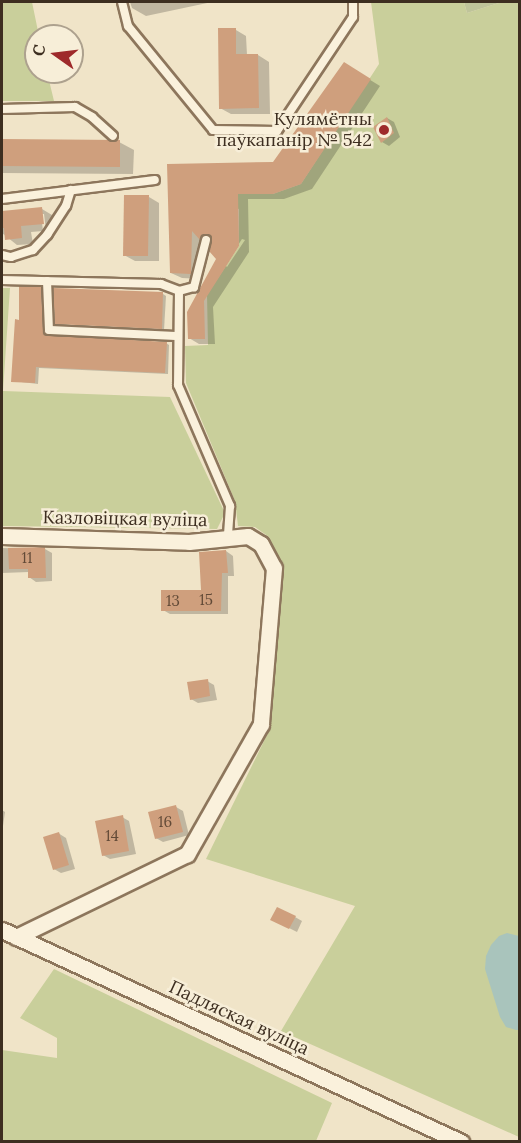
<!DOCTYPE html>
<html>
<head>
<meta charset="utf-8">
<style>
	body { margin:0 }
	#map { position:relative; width:521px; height:1143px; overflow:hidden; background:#f0e4c8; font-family:Lora,serif }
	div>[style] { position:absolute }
	.green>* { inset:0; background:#c9cf9b }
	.cemetery>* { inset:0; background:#bfc49a }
	.water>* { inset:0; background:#a9c4bc }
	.shadow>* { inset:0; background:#0003 }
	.building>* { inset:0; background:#cf9f7d }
	.roads { filter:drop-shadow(2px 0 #8d765c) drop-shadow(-2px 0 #8d765c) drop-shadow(0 2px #8d765c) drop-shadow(0 -2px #8d765c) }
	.lane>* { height:8px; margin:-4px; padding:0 4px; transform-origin:4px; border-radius:4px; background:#faf1dc }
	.street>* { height:15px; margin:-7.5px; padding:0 7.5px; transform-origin:7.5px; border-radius:7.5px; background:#faf1dc }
	.dots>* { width:16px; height:16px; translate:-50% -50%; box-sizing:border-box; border:3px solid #f7eed8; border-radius:50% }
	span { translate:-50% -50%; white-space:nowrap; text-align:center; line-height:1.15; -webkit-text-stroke:5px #f7eed8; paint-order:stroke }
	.number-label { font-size:15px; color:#624a37 }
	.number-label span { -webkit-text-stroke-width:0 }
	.poi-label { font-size:18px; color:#3d2e20 }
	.right { translate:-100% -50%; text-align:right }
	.street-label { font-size:18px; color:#3d2e20 }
	.frame { position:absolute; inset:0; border:3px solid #3d2e20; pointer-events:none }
	.north { position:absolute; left:24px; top:24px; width:60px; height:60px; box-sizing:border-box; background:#f7eed8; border:2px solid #ada18e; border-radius:50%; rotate:284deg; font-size:16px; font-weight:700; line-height:24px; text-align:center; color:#3d2e20 }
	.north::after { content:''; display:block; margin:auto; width:21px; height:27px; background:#9e2a2b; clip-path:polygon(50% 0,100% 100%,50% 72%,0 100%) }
</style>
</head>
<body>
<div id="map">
	<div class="green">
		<div style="clip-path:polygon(2px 2px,32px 2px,39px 36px,36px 36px,36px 72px,47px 72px,54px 101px,2px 101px)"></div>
		<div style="clip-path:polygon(371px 2px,464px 2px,467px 13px,502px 2px,519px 2px,519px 1137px,281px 1031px,355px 906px,206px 859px,268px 733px,281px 573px,269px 537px,255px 527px,238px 526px,235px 501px,186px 383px,185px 346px,208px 345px,207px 295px,239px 246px,239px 209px,168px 194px,273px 194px,301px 184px,379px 64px)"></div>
		<div style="clip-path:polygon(2px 288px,10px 288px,3px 391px,170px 397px,225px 513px,217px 529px,2px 526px)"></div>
		<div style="clip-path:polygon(54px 969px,332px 1103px,316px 1141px,2px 1141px,2px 1050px,57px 1058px,57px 1038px,20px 1018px)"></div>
	</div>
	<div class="cemetery">
		<div style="clip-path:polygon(464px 2px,502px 2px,467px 13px)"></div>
	</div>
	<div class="water">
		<div style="clip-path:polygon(507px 933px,519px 936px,520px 1030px,516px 1030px,506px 1027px,500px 1017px,485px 969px,486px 956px,491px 945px,499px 936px)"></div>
	</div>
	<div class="shadow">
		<div style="clip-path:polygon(130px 2px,212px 2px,146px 16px,132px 8px)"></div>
		<div style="clip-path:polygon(236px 30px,246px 36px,247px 55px,258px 55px,269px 62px,270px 114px,231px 114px,220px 108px)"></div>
		<div style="clip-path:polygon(evenodd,354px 70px,380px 86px,312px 189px,284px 199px,248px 199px,249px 252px,213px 307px,215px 344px,199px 344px,189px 338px,218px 259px,211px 245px,202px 239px,201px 279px,182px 278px,171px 273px,169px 166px,274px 164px,354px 70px,242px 239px,245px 240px,227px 267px,225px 265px,242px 239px)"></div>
		<div style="clip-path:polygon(387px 118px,394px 122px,400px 137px,389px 146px,382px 142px)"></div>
		<div style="clip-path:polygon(2px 141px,119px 142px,134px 150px,133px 174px,2px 173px)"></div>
		<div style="clip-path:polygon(149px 197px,159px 203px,159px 261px,135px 261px,124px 255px)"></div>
		<div style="clip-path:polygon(42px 209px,52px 215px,54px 229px,46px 230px,44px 214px,41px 214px,43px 231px,31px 232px,33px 244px,17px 245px,2px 233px,2px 213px)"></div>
		<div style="clip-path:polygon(39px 288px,43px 290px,48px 336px,166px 343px,169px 345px,168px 374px,39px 368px,38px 384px,13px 381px,21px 321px)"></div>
		<div style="clip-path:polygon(163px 294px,166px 296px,164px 330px,56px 323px)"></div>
		<div style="clip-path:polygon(2px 548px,45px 549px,52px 553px,52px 581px,36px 582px,29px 577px,29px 572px,2px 573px)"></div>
		<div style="clip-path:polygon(226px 551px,233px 556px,234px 576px,228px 576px,228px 614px,170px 614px,163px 610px,203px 591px)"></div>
		<div style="clip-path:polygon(207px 681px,214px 685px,217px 700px,198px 703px,191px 699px)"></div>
		<div style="clip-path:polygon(176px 807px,183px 811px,189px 835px,163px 842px,156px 838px)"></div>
		<div style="clip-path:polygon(2px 810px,5px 812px,2px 833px)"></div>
		<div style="clip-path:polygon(122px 817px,129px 821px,136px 854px,110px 859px,103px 855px)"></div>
		<div style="clip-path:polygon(58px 833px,66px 838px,75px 869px,61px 873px,54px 869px)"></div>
		<div style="clip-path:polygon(295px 917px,302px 921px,297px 932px,279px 923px)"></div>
	</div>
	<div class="building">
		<div style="clip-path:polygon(218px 28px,236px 28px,236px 54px,258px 54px,259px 108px,219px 109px)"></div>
		<div style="clip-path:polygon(344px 62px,371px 79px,301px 184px,273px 194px,238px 194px,239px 246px,204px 301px,205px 339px,188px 339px,187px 312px,216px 259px,209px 251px,211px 236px,204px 234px,200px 240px,192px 231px,191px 274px,170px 273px,167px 164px,273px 162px)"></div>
		<div style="clip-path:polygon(387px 117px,394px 133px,381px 143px,373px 127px)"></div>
		<div style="clip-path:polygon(2px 139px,120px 140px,120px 167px,2px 166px)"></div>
		<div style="clip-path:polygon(124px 195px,149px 195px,148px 256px,123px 256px)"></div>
		<div style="clip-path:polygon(42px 207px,44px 224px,21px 226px,22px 238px,5px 240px,4px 228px,2px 228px,2px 211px)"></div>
		<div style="clip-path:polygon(19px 286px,41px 287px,43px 330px,46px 335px,167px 342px,165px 373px,36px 367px,35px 383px,11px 382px,15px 319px,19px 320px)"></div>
		<div style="clip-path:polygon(53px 288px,163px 292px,162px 329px,55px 324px)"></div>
		<div style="clip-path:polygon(45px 547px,46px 578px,28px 578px,28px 569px,9px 569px,8px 548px)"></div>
		<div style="clip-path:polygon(226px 550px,228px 573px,222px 573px,221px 611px,161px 611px,161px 590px,201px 590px,199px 552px)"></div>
		<div style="clip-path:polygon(208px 679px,210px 696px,190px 700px,187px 682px)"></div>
		<div style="clip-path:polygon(176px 805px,183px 832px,155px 839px,148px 812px)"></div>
		<div style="clip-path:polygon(123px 815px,129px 851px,102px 856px,95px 821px)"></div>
		<div style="clip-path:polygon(59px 832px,69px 865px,53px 870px,43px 837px)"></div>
		<div style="clip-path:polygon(277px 907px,296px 916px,289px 929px,270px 920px)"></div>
	</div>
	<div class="roads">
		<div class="lane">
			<div style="left:122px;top:2px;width:25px;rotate:76deg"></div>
			<div style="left:128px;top:26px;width:134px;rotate:50.7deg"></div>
			<div style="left:213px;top:130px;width:64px;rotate:0.9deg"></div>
			<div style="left:277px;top:131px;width:137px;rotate:-56.3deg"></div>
			<div style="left:353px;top:17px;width:15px;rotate:-90deg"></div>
			<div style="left:2px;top:109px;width:73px;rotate:-1.6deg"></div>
			<div style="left:75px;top:107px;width:20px;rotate:30deg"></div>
			<div style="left:92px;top:117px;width:28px;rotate:42deg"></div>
			<div style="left:2px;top:199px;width:154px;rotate:-7.1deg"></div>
			<div style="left:206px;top:240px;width:49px;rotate:104.3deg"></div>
			<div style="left:194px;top:287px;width:16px;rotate:165deg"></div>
			<div style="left:179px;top:291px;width:94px;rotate:90.6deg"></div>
			<div style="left:178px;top:385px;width:132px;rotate:66.7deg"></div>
			<div style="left:230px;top:506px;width:30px;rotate:94deg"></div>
			<div style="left:2px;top:255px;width:9px;rotate:13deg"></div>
			<div style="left:11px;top:257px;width:23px;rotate:-18deg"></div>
			<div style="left:33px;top:250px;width:21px;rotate:-47deg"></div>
			<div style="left:47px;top:235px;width:35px;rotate:-57deg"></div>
			<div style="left:66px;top:206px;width:17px;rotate:-73deg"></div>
			<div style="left:2px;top:280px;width:159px;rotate:1.4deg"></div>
			<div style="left:161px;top:284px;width:19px;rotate:21deg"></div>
			<div style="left:47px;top:281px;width:49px;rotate:87.7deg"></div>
			<div style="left:49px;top:330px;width:128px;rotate:2.7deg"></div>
		</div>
		<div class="street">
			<div style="left:2px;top:536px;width:187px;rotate:1.8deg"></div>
			<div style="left:189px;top:542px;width:59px;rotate:-5.8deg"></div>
			<div style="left:248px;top:536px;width:15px;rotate:32deg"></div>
			<div style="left:261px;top:544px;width:27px;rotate:62deg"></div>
			<div style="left:274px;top:568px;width:157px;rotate:94.8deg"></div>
			<div style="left:261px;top:724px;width:150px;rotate:119.6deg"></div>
			<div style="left:187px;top:854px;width:190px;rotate:154.1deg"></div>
			<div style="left:2px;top:930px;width:506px;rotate:24.79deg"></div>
		</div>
	</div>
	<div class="dots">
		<div style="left:384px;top:130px;background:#9e2a2b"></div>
	</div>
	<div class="number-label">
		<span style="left:27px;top:558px">11</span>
		<span style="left:206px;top:600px">15</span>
		<span style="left:173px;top:601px">13</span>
		<span style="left:165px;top:822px">16</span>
		<span style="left:112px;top:836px">14</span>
	</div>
	<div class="poi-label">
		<span class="right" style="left:372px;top:130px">Кулямётны<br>паўкапанір № 542</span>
	</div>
	<div class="street-label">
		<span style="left:125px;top:519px;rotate:1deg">Казловіцкая вуліца</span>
		<span style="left:239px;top:1018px;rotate:25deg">Падляская вуліца</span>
	</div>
	<div class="frame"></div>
	<div class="north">С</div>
</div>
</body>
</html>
